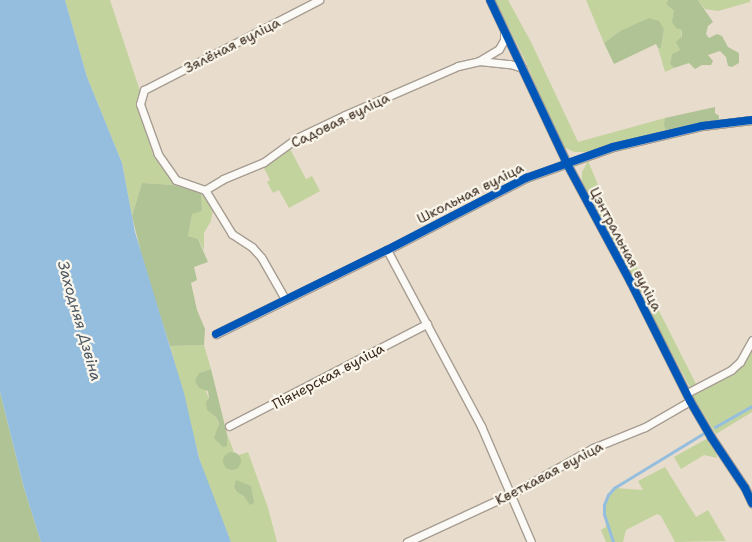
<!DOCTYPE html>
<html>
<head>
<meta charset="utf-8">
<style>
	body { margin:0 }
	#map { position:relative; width:752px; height:542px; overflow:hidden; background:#e8dccc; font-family:"Shantell Sans",sans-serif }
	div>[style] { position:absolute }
	.green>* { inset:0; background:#c2d39d }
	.forest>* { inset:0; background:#b0c395 }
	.round { border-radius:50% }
	.water>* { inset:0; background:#95bede }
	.stream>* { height:2.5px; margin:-1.25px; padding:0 1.25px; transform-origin:1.25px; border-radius:1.25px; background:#95bede }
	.roads { filter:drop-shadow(1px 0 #a69d92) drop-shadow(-1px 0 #a69d92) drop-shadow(0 1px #a69d92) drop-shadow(0 -1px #a69d92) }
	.street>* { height:7px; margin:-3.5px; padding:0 3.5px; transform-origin:3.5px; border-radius:3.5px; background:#fcfaf7 }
	.cycleway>* { height:8px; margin:-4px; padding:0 4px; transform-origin:4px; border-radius:4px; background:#0057b8 }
	span { translate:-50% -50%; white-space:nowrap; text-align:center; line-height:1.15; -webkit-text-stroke:4.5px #fbf7ec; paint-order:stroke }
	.street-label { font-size:14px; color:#3b2a1e }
	.water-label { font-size:15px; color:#4e5964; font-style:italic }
</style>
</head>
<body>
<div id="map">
	<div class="green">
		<div style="clip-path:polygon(65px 0,110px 0,140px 91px,136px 102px,154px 157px,174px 185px,142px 183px,132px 216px,122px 163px,87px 77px)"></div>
		<div style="clip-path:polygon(495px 0,508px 0,531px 42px,578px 142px,665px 118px,666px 130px,586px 152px,574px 152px,562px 146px,524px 58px)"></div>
		<div style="clip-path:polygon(586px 0,668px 0,666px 4px,674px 11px,682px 29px,680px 50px,672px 54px,670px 64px,674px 68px,665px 72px,658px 48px,661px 48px,664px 29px,620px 31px,604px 43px)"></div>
		<div style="clip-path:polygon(698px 0,750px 0,750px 2px,718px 11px,705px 9px)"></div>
		<div style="clip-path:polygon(289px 147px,306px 179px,312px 176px,320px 191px,289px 208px,279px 190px,273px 193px,267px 182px,270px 180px,263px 166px)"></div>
		<div style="clip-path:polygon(588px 161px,612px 218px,696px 384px,691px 389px,582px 184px,582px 172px)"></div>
		<div style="clip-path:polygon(201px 193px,213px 209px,211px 221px,204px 233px,204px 250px,198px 239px,188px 236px,192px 213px,202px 211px)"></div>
		<div style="clip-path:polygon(752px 344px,752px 412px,716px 434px,692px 395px,732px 372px)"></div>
		<div style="clip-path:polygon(204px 345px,211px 369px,199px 373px,227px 446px,227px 434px,234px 452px,232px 451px,240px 462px,239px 455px,248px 452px,268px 508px,277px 542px,231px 542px,203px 472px,170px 346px)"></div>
		<div style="clip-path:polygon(708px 438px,715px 448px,717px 458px,704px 455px,681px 469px,674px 457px)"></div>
		<div style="clip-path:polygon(665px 467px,696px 517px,708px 510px,726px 541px,675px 542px,661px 516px,657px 514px,626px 530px,623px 542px,606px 542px,601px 530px,606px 527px,604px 505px,608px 495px,614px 488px,643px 490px,638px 481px)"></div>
	</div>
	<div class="forest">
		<div style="clip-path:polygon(668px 0,698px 0,713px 22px,708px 26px,706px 34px,709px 38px,717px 34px,722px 36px,728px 47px,739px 53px,739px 63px,732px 67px,728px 66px,726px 57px,720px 51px,708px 55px,713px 61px,711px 65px,702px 65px,695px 69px,689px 63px,674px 68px,670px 64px,672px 54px,680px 50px,676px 42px,682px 36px,682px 30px,676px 28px,672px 22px,674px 11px,666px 4px)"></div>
		<div style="clip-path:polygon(649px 18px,659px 21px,664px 29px,661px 48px,658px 48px,656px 44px,614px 64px,604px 43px,620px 31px)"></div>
		<div style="clip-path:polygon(715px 107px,715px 113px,719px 116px,719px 120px,666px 130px,664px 125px,665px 118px)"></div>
		<div style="clip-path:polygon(142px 183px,174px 185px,201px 193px,202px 211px,192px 214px,188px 236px,198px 239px,208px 262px,194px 267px,197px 280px,191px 283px,197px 310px,205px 329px,204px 345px,170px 346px,145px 269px,132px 216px)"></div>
		<div style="clip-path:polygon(211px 369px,227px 434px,227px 446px,223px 447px,214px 438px,219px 424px,216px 417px,207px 410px,206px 402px,209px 398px,208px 391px,199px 388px,195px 381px,199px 373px)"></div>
		<div style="clip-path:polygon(0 392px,24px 488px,41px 542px,0 542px)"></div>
		<div class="round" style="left:223px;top:452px;width:18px;height:18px"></div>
		<div style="clip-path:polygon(236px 480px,251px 486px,254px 503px,250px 505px,244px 496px,237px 492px,234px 487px)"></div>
	</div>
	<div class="water">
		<div style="clip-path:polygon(0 0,65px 0,87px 77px,122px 163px,135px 232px,184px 393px,199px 458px,231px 542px,41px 542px,24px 488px,0 392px)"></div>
	</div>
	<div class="stream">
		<div style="left:715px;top:427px;width:43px;rotate:-29.6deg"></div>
		<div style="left:613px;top:542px;width:29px;rotate:-108deg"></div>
		<div style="left:604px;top:514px;width:9px;rotate:-90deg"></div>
		<div style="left:604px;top:505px;width:11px;rotate:-68deg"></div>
		<div style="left:608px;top:495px;width:9px;rotate:-49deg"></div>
		<div style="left:614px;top:488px;width:105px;rotate:-31.4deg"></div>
	</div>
	<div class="roads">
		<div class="street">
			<div style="left:490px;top:0;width:181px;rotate:64.8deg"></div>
			<div style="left:567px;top:164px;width:133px;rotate:61.7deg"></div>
			<div style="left:630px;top:281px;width:134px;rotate:63.4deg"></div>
			<div style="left:690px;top:401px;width:42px;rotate:59.7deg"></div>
			<div style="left:711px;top:437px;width:61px;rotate:56.3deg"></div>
			<div style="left:745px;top:488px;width:17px;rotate:65deg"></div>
			<div style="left:479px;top:61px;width:31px;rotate:6deg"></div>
			<div style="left:510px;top:64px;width:13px;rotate:18deg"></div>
			<div style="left:205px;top:190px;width:21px;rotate:-31deg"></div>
			<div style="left:223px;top:179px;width:44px;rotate:-22.5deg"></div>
			<div style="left:264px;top:162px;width:41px;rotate:-36deg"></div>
			<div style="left:297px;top:138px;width:53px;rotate:-25.6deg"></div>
			<div style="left:345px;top:115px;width:123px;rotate:-23.4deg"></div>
			<div style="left:458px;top:66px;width:22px;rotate:-13deg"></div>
			<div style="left:479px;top:61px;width:23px;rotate:-31deg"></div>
			<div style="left:499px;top:49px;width:10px;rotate:-61deg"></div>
			<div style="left:504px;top:40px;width:8px;rotate:-90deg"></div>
			<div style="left:387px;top:250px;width:200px;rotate:61.9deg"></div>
			<div style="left:481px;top:426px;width:126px;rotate:66.7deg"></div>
			<div style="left:285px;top:299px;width:48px;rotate:-119.7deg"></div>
			<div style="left:261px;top:257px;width:13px;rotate:-132deg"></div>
			<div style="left:252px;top:247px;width:24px;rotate:-147deg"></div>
			<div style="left:232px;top:234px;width:52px;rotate:-121.5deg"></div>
			<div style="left:205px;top:190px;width:31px;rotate:-161deg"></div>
			<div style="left:176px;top:180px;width:32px;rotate:-125deg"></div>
			<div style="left:158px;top:154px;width:53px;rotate:-109.8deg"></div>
			<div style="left:140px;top:104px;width:15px;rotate:-74deg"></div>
			<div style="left:144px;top:90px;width:197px;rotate:-27.2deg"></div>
			<div style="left:216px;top:334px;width:191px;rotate:-26.2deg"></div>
			<div style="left:387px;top:250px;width:157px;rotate:-27.4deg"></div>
			<div style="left:526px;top:178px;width:92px;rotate:-19.6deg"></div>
			<div style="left:613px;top:147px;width:91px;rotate:-13.3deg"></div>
			<div style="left:702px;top:126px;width:50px;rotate:-6.8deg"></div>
			<div style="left:687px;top:393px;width:50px;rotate:-27.6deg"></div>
			<div style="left:731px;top:370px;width:12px;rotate:-42deg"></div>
			<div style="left:740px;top:362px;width:25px;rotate:-61deg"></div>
			<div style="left:229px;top:426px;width:223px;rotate:-27.3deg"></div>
			<div style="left:407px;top:542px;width:115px;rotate:-24.8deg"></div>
			<div style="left:511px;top:494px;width:94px;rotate:-29.3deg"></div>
			<div style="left:593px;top:448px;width:56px;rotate:-22deg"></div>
			<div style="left:645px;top:427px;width:52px;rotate:-30deg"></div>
		</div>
	</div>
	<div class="cycleway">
		<div style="left:490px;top:0;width:181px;rotate:64.8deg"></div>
		<div style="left:567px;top:164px;width:133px;rotate:61.7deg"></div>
		<div style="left:630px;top:281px;width:134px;rotate:63.4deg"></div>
		<div style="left:690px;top:401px;width:42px;rotate:59.7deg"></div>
		<div style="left:711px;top:437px;width:61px;rotate:56.3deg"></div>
		<div style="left:745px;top:488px;width:17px;rotate:65deg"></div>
		<div style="left:216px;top:334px;width:191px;rotate:-26.2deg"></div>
		<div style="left:387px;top:250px;width:157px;rotate:-27.4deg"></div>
		<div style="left:526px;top:178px;width:92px;rotate:-19.6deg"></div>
		<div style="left:613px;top:147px;width:91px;rotate:-13.3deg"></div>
		<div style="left:702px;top:126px;width:50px;rotate:-6.8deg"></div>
	</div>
	<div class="street-label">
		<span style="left:232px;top:45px;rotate:-27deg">Зялёная вуліца</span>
		<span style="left:340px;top:120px;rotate:-26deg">Садовая вуліца</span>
		<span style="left:470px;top:193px;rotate:-27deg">Школьная вуліца</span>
		<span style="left:626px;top:249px;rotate:62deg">Цэнтральная вуліца</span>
		<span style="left:328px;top:376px;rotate:-28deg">Піянерская вуліца</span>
		<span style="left:549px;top:473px;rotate:-28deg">Кветкавая вуліца</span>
	</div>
	<div class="water-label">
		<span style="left:79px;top:321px;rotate:74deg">Заходняя Дзвіна</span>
	</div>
</div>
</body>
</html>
